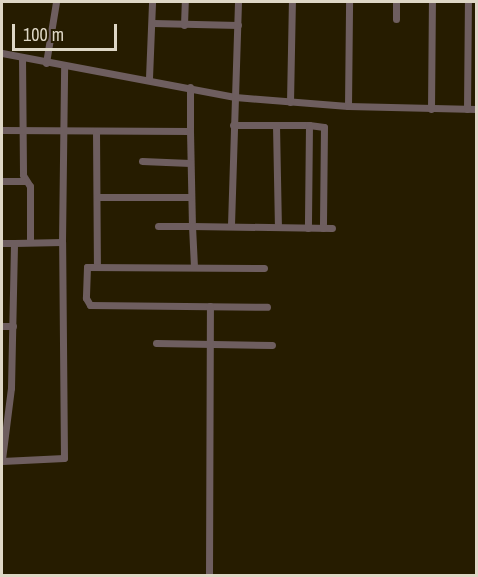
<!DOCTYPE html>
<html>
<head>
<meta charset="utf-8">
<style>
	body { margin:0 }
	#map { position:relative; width:478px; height:577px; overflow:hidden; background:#261c00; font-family:"Archivo Narrow",sans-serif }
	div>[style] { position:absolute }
	.minor>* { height:7px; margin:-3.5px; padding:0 3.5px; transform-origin:3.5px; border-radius:3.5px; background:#6e5e5f }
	span { translate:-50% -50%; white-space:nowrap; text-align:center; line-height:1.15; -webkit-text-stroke:4.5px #261c00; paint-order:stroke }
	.frame { position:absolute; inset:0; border:3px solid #ded7c6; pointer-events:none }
	.scale { position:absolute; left:12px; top:24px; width:105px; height:27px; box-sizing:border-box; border:3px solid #ded7c6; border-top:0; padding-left:8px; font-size:18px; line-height:21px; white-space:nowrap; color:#ded7c6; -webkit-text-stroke:4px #261c00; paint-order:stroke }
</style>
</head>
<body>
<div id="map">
	<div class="minor">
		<div style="left:396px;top:2px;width:17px;rotate:90deg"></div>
		<div style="left:153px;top:23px;width:85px;rotate:1.3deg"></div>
		<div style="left:184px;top:25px;width:23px;rotate:-88deg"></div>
		<div style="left:2px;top:53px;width:237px;rotate:10.7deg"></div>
		<div style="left:235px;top:97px;width:113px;rotate:4.6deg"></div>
		<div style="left:348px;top:106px;width:128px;rotate:1.3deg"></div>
		<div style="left:22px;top:57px;width:118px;rotate:89.5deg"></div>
		<div style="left:23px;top:175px;width:13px;rotate:58deg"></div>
		<div style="left:30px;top:186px;width:56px;rotate:90deg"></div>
		<div style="left:46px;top:63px;width:62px;rotate:-80.7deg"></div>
		<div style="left:149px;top:78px;width:76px;rotate:-87.7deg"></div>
		<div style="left:190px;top:87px;width:44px;rotate:90deg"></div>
		<div style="left:290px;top:102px;width:100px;rotate:-88.9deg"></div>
		<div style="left:348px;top:106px;width:104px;rotate:-89.4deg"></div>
		<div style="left:431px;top:109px;width:107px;rotate:-89.5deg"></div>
		<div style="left:467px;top:109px;width:107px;rotate:-89.5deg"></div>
		<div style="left:233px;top:125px;width:76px"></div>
		<div style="left:309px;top:125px;width:103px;rotate:90.6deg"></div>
		<div style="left:276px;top:125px;width:102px;rotate:88.9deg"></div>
		<div style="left:309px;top:125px;width:15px;rotate:8deg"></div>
		<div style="left:324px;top:127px;width:101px;rotate:90.6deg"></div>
		<div style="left:2px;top:130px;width:188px;rotate:0.3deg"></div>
		<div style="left:190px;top:131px;width:95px;rotate:88.8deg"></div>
		<div style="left:192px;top:226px;width:140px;rotate:0.8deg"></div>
		<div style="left:96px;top:131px;width:135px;rotate:89.6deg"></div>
		<div style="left:142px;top:161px;width:48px;rotate:2.4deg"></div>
		<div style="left:2px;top:181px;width:23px"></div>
		<div style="left:97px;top:197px;width:93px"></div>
		<div style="left:231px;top:225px;width:223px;rotate:-88.2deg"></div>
		<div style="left:158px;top:226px;width:34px"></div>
		<div style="left:192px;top:226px;width:41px;rotate:87.2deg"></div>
		<div style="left:2px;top:243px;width:12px"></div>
		<div style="left:264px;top:268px;width:177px;rotate:-179.7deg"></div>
		<div style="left:87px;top:267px;width:31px;rotate:92deg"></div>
		<div style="left:86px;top:298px;width:8px;rotate:60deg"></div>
		<div style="left:90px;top:305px;width:177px;rotate:0.6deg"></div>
		<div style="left:2px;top:326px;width:11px"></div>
		<div style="left:156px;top:343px;width:116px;rotate:1deg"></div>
		<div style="left:2px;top:459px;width:72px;rotate:-82.8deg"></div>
		<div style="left:11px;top:388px;width:145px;rotate:-88.8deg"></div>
		<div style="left:14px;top:243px;width:48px;rotate:-1.2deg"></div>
		<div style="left:62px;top:242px;width:176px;rotate:-89.3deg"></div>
		<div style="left:2px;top:461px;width:62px;rotate:-2.8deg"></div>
		<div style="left:64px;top:458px;width:216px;rotate:-90.5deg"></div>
		<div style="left:209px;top:576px;width:270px;rotate:-89.8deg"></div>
	</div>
	<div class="frame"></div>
	<div class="scale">100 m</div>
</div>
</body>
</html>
